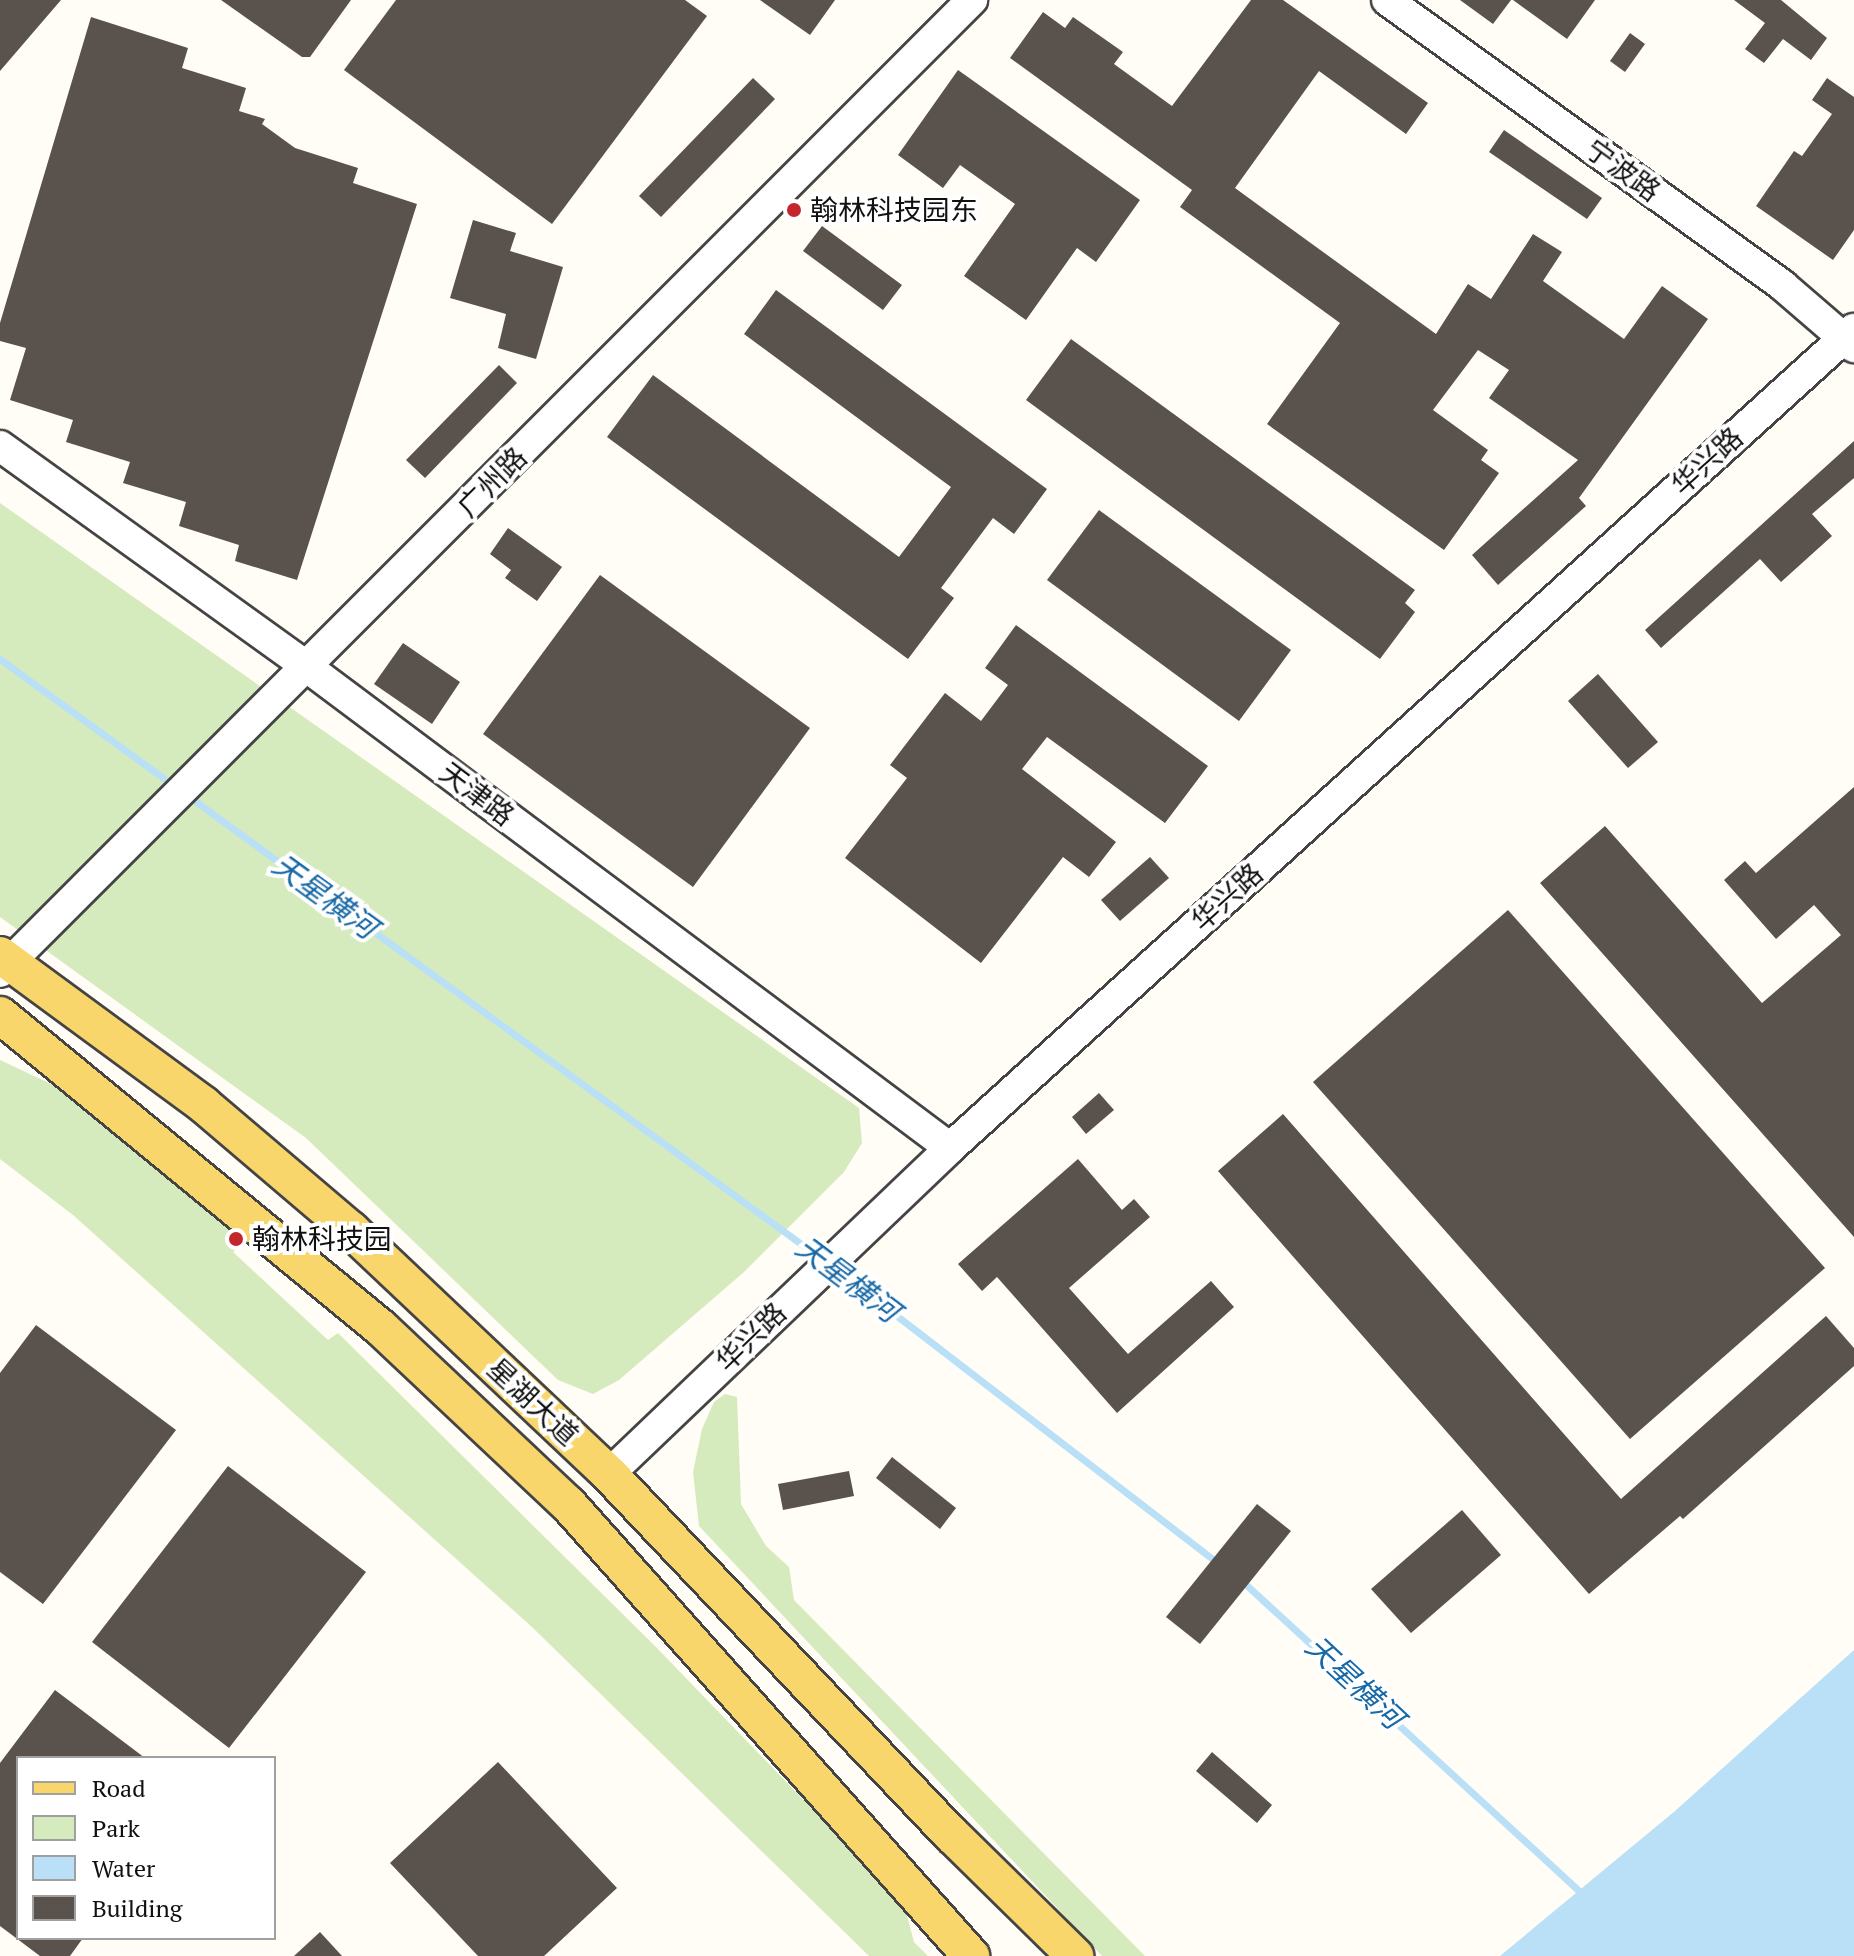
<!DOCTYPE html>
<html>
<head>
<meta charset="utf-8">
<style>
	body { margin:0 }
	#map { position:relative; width:1854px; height:1956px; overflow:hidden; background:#fffdf5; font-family:"PT Serif","Noto Sans SC",serif }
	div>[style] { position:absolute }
	.green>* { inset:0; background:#d5ebbd }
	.water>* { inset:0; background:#b9e0f7 }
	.stream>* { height:7px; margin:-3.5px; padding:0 3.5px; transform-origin:3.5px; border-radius:3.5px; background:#b9e0f7 }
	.building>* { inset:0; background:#5a524d }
	.roads { filter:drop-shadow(2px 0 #444) drop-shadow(-2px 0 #444) drop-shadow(0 2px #444) drop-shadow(0 -2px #444) }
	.minor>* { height:30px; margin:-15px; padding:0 15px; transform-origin:15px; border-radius:15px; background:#fff }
	.major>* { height:36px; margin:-18px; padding:0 18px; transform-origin:18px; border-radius:18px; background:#f9d66b }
	.dots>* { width:22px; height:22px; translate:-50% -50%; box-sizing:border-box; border:4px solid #fff; border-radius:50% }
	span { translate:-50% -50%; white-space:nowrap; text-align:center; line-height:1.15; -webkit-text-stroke:8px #fff; paint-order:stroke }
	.street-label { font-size:28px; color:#111 }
	.poi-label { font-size:28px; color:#111 }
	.left { translate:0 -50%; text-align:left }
	.water-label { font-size:30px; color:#1768a6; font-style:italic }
	.legend { position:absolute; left:16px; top:1756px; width:260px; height:184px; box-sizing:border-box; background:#fff; border:2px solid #a0a0a0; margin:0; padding:10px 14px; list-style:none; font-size:24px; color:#111 }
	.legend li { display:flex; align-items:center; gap:16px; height:40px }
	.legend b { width:40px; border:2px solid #a0a0a0 }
</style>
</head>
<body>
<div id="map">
	<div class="green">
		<div style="clip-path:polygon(0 503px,859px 1108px,862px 1143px,844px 1172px,744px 1272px,619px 1380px,593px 1394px,558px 1380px,306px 1138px,0 917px)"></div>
		<div style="clip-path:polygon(0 1060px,51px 1084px,245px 1241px,233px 1252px,328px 1340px,338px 1333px,655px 1646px,904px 1904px,914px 1942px,928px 1956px,869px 1956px,532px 1627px,73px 1215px,0 1159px)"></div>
		<div style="clip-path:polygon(725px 1394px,737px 1397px,741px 1504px,766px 1546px,789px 1567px,794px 1600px,1145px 1956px,1102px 1956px,699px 1526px,693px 1472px,702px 1429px,714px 1402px)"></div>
	</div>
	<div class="water">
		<div style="clip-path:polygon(1854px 1650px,1854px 1956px,1500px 1956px,1675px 1811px)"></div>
	</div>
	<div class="stream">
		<div style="left:0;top:659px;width:219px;rotate:36.1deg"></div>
		<div style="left:187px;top:795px;width:788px;rotate:36.17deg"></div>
		<div style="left:836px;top:1269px;width:483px;rotate:37.6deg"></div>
		<div style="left:1242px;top:1581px;width:464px;rotate:42.6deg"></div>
	</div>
	<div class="building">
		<div style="clip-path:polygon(0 0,61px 0,0 71px)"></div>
		<div style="clip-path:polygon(221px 0,351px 0,310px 57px,302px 57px)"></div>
		<div style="clip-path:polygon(396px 0,685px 0,707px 16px,552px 224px,344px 70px)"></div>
		<div style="clip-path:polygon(760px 0,835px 0,810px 35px)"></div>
		<div style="clip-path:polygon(1251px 0,1283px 0,1428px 103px,1406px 134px,1319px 71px,1235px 188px,1436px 334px,1468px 284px,1491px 299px,1533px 234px,1562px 252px,1543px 281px,1624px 339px,1662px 286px,1708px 319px,1579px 498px,1586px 506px,1498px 585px,1472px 555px,1578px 460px,1489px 398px,1509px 370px,1478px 350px,1433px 410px,1488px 450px,1481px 460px,1499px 473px,1444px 550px,1267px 424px,1340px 323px,1180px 207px,1192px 190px,1010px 58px,1043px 12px,1065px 28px,1073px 17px,1123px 52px,1114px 64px,1172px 106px)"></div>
		<div style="clip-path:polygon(1460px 0,1511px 0,1493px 24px)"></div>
		<div style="clip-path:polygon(1513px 0,1595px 0,1567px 39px)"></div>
		<div style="clip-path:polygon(1734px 0,1781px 0,1827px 38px,1811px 60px,1783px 39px,1764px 63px,1745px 49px,1765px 23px)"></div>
		<div style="clip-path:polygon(91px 17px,188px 48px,182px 68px,246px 88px,239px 111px,265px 119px,262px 124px,295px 148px,358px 168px,353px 183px,417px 204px,297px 580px,235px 561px,239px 545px,179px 526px,186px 502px,123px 483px,130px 462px,66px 442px,73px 420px,10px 400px,26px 348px,0 341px,0 323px)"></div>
		<div style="clip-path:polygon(1630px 33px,1645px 44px,1625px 72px,1610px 61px)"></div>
		<div style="clip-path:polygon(958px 70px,1140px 200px,1096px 262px,1077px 248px,1026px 320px,964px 276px,1015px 204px,960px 165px,943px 188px,898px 155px)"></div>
		<div style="clip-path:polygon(753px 78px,775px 99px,661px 217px,639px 196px)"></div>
		<div style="clip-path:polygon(1827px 78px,1854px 97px,1854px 230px,1833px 260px,1756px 206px,1794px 151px,1802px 156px,1832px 114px,1812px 100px)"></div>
		<div style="clip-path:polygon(1504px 130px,1602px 198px,1587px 219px,1489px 152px)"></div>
		<div style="clip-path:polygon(473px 220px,516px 233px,510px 251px,563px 267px,536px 359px,498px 348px,506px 314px,450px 298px)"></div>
		<div style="clip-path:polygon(822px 226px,902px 285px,883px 310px,803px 251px)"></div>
		<div style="clip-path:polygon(776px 290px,1047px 489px,1014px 534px,993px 518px,941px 588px,954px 598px,908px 659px,607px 437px,653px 375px,899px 557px,951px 487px,744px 334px)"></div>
		<div style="clip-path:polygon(1071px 339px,1415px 590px,1405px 603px,1415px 612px,1380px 659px,1026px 400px)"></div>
		<div style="clip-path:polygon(499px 365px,517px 383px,425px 478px,406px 460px)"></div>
		<div style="clip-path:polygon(1854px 441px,1854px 478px,1812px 514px,1832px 536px,1781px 582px,1760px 559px,1661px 648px,1645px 630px)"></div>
		<div style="clip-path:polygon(1099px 510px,1291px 650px,1239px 721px,1047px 580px)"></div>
		<div style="clip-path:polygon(508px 528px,562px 567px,537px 601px,505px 578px,511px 570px,490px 554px)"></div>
		<div style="clip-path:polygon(600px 575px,810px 728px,693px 887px,483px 734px)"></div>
		<div style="clip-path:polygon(1016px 625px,1208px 766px,1165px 823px,1047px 737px,1022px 769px,1116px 842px,1089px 877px,1063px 857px,981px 963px,845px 858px,907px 778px,890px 765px,945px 693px,981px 721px,1008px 685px,985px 668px)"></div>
		<div style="clip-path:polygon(403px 643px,460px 682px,432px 724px,374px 684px)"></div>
		<div style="clip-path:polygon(1598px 674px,1658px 742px,1628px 768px,1568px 701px)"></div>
		<div style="clip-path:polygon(1854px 787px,1854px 1237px,1540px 883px,1605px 826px,1762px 1003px,1841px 935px,1814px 905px,1776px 939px,1724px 880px,1745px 861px,1756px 873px)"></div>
		<div style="clip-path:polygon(1150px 857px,1169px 878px,1120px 921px,1101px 900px)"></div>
		<div style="clip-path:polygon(1508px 910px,1825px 1268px,1630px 1439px,1313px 1082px)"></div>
		<div style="clip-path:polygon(1099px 1093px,1114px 1110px,1086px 1134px,1072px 1117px)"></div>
		<div style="clip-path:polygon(1283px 1114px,1621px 1499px,1826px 1316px,1854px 1348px,1854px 1366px,1683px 1519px,1680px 1516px,1589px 1594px,1218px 1171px)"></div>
		<div style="clip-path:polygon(1078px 1159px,1122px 1210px,1134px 1199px,1150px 1217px,1069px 1288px,1128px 1354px,1211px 1281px,1234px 1307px,1117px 1413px,997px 1277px,982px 1291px,958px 1264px)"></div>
		<div style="clip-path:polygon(36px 1325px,176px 1430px,43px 1604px,0 1572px,0 1373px)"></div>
		<div style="clip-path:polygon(892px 1457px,956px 1508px,940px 1529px,876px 1478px)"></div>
		<div style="clip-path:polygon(228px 1466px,366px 1572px,229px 1748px,92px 1642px)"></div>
		<div style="clip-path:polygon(849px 1471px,854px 1496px,783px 1510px,778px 1484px)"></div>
		<div style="clip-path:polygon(1257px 1504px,1291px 1531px,1200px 1644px,1166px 1617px)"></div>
		<div style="clip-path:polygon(1462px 1510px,1501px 1555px,1411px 1633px,1371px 1589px)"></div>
		<div style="clip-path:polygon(55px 1690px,145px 1758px,18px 1758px,18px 1938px,83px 1938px,70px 1956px,40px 1956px,0 1926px,0 1763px)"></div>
		<div style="clip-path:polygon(1212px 1752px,1272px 1805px,1257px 1823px,1196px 1771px)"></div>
		<div style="clip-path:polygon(498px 1762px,617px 1888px,544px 1956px,478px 1956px,390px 1863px)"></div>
		<div style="clip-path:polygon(320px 1932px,342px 1956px,294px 1956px)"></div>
	</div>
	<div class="roads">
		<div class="minor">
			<div style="left:1387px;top:0;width:488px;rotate:35.8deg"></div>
			<div style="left:1783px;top:286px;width:94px;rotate:40.7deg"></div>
			<div style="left:0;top:446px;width:378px;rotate:35.7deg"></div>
			<div style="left:307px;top:667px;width:803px;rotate:36.8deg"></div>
			<div style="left:0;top:972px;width:1375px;rotate:-45deg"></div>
			<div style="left:609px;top:1474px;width:472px;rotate:-43.7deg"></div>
			<div style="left:950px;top:1148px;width:1220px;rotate:-42.18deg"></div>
		</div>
		<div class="major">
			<div style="left:0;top:955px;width:253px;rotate:36.3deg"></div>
			<div style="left:204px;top:1105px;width:193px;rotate:40.4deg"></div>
			<div style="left:351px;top:1230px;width:355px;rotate:43.4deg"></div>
			<div style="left:609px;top:1474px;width:498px;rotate:46.5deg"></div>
			<div style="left:952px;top:1835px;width:173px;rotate:44.5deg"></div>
			<div style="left:0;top:1015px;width:493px;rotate:39.4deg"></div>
			<div style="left:381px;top:1328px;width:257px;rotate:43.3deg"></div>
			<div style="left:568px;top:1504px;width:606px;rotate:48.28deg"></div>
		</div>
	</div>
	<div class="dots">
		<div style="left:794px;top:210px;background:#c4262e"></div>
		<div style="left:236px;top:1239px;background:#c4262e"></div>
	</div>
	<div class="street-label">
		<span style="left:1623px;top:170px;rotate:36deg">宁波路</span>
		<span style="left:1707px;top:461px;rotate:-42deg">华兴路</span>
		<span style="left:492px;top:482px;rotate:-45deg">广州路</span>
		<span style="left:477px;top:794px;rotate:37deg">天津路</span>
		<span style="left:1227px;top:897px;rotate:-42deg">华兴路</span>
		<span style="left:751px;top:1337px;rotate:-44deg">华兴路</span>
		<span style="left:533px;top:1402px;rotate:43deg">星湖大道</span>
	</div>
	<div class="poi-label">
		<span class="left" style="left:810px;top:210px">翰林科技园东</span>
		<span class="left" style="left:252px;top:1239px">翰林科技园</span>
	</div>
	<div class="water-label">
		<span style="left:325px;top:896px;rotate:36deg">天星横河</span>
		<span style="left:848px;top:1279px;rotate:37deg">天星横河</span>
		<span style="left:1355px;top:1682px;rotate:43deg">天星横河</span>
	</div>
	<ul class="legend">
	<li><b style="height:10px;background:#f9d66b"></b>Road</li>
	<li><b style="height:22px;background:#d5ebbd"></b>Park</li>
	<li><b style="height:22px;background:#b9e0f7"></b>Water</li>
	<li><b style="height:22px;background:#5a524d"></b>Building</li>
	</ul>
</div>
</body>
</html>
